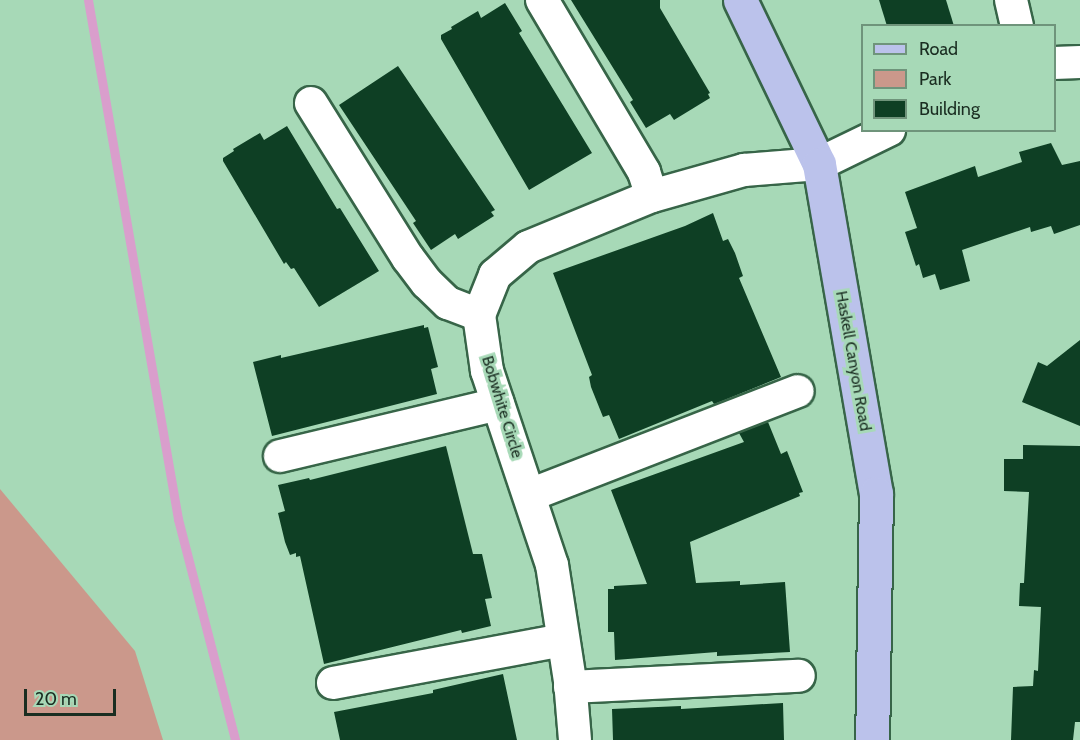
<!DOCTYPE html>
<html>
<head>
<meta charset="utf-8">
<style>
	body { margin:0 }
	#map { position:relative; width:1080px; height:740px; overflow:hidden; background:#a7d9b7; font-family:Cabin,sans-serif }
	div>[style] { position:absolute }
	.green>* { inset:0; background:#cb988b }
	.stream>* { height:9px; margin:-4.5px; padding:0 4.5px; transform-origin:4.5px; border-radius:4.5px; background:#d99ecc }
	.building>* { inset:0; background:#0e3f24 }
	.roads { filter:drop-shadow(2px 0 #376548) drop-shadow(-2px 0 #376548) drop-shadow(0 2px #376548) drop-shadow(0 -2px #376548) }
	.minor>* { height:32px; margin:-16px; padding:0 16px; transform-origin:16px; border-radius:16px; background:#fff }
	.major>* { height:33px; margin:-16.5px; padding:0 16.5px; transform-origin:16.5px; border-radius:16.5px; background:#bbc2eb }
	span { translate:-50% -50%; white-space:nowrap; text-align:center; line-height:1.15; -webkit-text-stroke:6px #a7d9b7; paint-order:stroke }
	.street-label { font-size:16px; color:#1a2d21 }
	.legend { position:absolute; left:861px; top:24px; width:195px; height:108px; box-sizing:border-box; background:#a7d9b7; border:2px solid #6f947b; margin:0; padding:8px 10px; list-style:none; font-size:18px; color:#1a2d21 }
	.legend li { display:flex; align-items:center; gap:12px; height:30px }
	.legend b { width:30px; border:2px solid #6f947b }
	.scale { position:absolute; left:24px; top:689px; width:92px; height:27px; box-sizing:border-box; border:3px solid #1a2d21; border-top:0; padding-left:8px; font-size:18px; line-height:21px; white-space:nowrap; color:#1a2d21; -webkit-text-stroke:4px #a7d9b7; paint-order:stroke }
</style>
</head>
<body>
<div id="map">
	<div class="green">
		<div style="clip-path:polygon(0 489px,135px 651px,163px 740px,0 740px)"></div>
	</div>
	<div class="stream">
		<div style="left:88px;top:0;width:527px;rotate:80.16deg"></div>
		<div style="left:178px;top:519px;width:228px;rotate:75.5deg"></div>
	</div>
	<div class="building">
		<div style="clip-path:polygon(571px 0,660px 0,660px 8px,710px 93px,708px 94px,710px 98px,674px 120px,670px 114px,646px 128px,630px 102px,633px 100px)"></div>
		<div style="clip-path:polygon(879px 0,946px 0,954px 26px,887px 26px)"></div>
		<div style="clip-path:polygon(505px 3px,522px 31px,519px 33px,592px 153px,529px 190px,441px 39px,441px 35px,452px 29px,451px 27px,478px 11px,481px 18px)"></div>
		<div style="clip-path:polygon(398px 66px,495px 210px,491px 212px,494px 216px,458px 239px,455px 234px,431px 250px,413px 223px,416px 221px,339px 105px)"></div>
		<div style="clip-path:polygon(287px 126px,337px 209px,340px 208px,379px 271px,319px 307px,294px 268px,291px 269px,286px 262px,284px 264px,223px 161px,223px 158px,234px 151px,233px 149px,260px 133px,264px 140px)"></div>
		<div style="clip-path:polygon(1051px 143px,1062px 165px,1080px 161px,1080px 225px,1054px 234px,1051px 226px,1031px 232px,1030px 227px,962px 250px,970px 281px,940px 290px,935px 274px,923px 278px,919px 264px,916px 266px,905px 232px,917px 228px,905px 192px,975px 166px,978px 177px,1022px 162px,1019px 152px)"></div>
		<div style="clip-path:polygon(713px 213px,723px 241px,728px 239px,735px 253px,743px 276px,739px 278px,781px 377px,722px 401px,714px 404px,712px 401px,619px 439px,609px 415px,603px 417px,591px 387px,589px 377px,592px 375px,553px 273px,685px 226px)"></div>
		<div style="clip-path:polygon(424px 325px,424px 328px,428px 327px,438px 367px,431px 369px,437px 394px,272px 436px,253px 362px,281px 355px,281px 358px)"></div>
		<div style="clip-path:polygon(1080px 340px,1080px 426px,1022px 402px,1038px 362px,1047px 366px)"></div>
		<div style="clip-path:polygon(768px 422px,781px 454px,787px 451px,803px 492px,799px 493px,800px 496px,690px 542px,696px 583px,740px 581px,740px 585px,785px 582px,790px 652px,717px 656px,717px 652px,615px 660px,614px 632px,608px 632px,608px 589px,614px 589px,614px 586px,647px 584px,611px 490px,744px 442px,739px 433px)"></div>
		<div style="clip-path:polygon(1023px 445px,1080px 446px,1080px 722px,1075px 722px,1073px 740px,1011px 740px,1013px 687px,1033px 686px,1034px 670px,1038px 671px,1041px 607px,1019px 606px,1020px 583px,1024px 583px,1029px 492px,1004px 491px,1004px 459px,1023px 459px)"></div>
		<div style="clip-path:polygon(446px 446px,473px 554px,482px 554px,492px 598px,485px 599px,491px 626px,462px 633px,461px 630px,324px 664px,300px 556px,296px 557px,296px 553px,290px 555px,285px 542px,278px 513px,285px 511px,278px 485px,309px 478px,310px 480px)"></div>
		<div style="clip-path:polygon(503px 674px,517px 740px,340px 740px,334px 712px,433px 693px,433px 690px)"></div>
		<div style="clip-path:polygon(783px 703px,784px 740px,613px 740px,612px 709px,681px 706px,681px 709px)"></div>
	</div>
	<div class="roads">
		<div class="minor">
			<div style="left:542px;top:0;width:200px;rotate:59.3deg"></div>
			<div style="left:644px;top:172px;width:25px;rotate:72deg"></div>
			<div style="left:1011px;top:0;width:27px;rotate:77deg"></div>
			<div style="left:1054px;top:63px;width:26px;rotate:-2deg"></div>
			<div style="left:311px;top:103px;width:183px;rotate:58deg"></div>
			<div style="left:408px;top:258px;width:31px;rotate:53deg"></div>
			<div style="left:427px;top:283px;width:29px;rotate:44deg"></div>
			<div style="left:448px;top:303px;width:33px;rotate:21deg"></div>
			<div style="left:280px;top:456px;width:224px;rotate:-13.4deg"></div>
			<div style="left:530px;top:495px;width:287px;rotate:-21.2deg"></div>
			<div style="left:333px;top:683px;width:234px;rotate:-10.6deg"></div>
			<div style="left:570px;top:687px;width:229px;rotate:-2.8deg"></div>
			<div style="left:575px;top:740px;width:59px;rotate:-94.8deg"></div>
			<div style="left:570px;top:681px;width:117px;rotate:-98.8deg"></div>
			<div style="left:552px;top:565px;width:205px;rotate:-108.5deg"></div>
			<div style="left:487px;top:371px;width:57px;rotate:-98.1deg"></div>
			<div style="left:479px;top:315px;width:43px;rotate:-68.2deg"></div>
			<div style="left:495px;top:275px;width:43px;rotate:-40.3deg"></div>
			<div style="left:528px;top:247px;width:134px;rotate:-22.4deg"></div>
			<div style="left:652px;top:196px;width:96px;rotate:-15.8deg"></div>
			<div style="left:744px;top:170px;width:75px;rotate:-4.6deg"></div>
			<div style="left:819px;top:164px;width:78px;rotate:-25.9deg"></div>
		</div>
		<div class="major">
			<div style="left:740px;top:0;width:182px;rotate:64.3deg"></div>
			<div style="left:819px;top:164px;width:334px;rotate:80.2deg"></div>
			<div style="left:876px;top:493px;width:247px;rotate:90.9deg"></div>
		</div>
	</div>
	<div class="street-label">
		<span style="left:853px;top:361px;rotate:80deg">Haskell Canyon Road</span>
		<span style="left:502px;top:407px;rotate:73deg">Bobwhite Circle</span>
	</div>
	<ul class="legend">
	<li><b style="height:8px;background:#bbc2eb"></b>Road</li>
	<li><b style="height:16px;background:#cb988b"></b>Park</li>
	<li><b style="height:16px;background:#0e3f24"></b>Building</li>
	</ul>
	<div class="scale">20 m</div>
</div>
</body>
</html>
